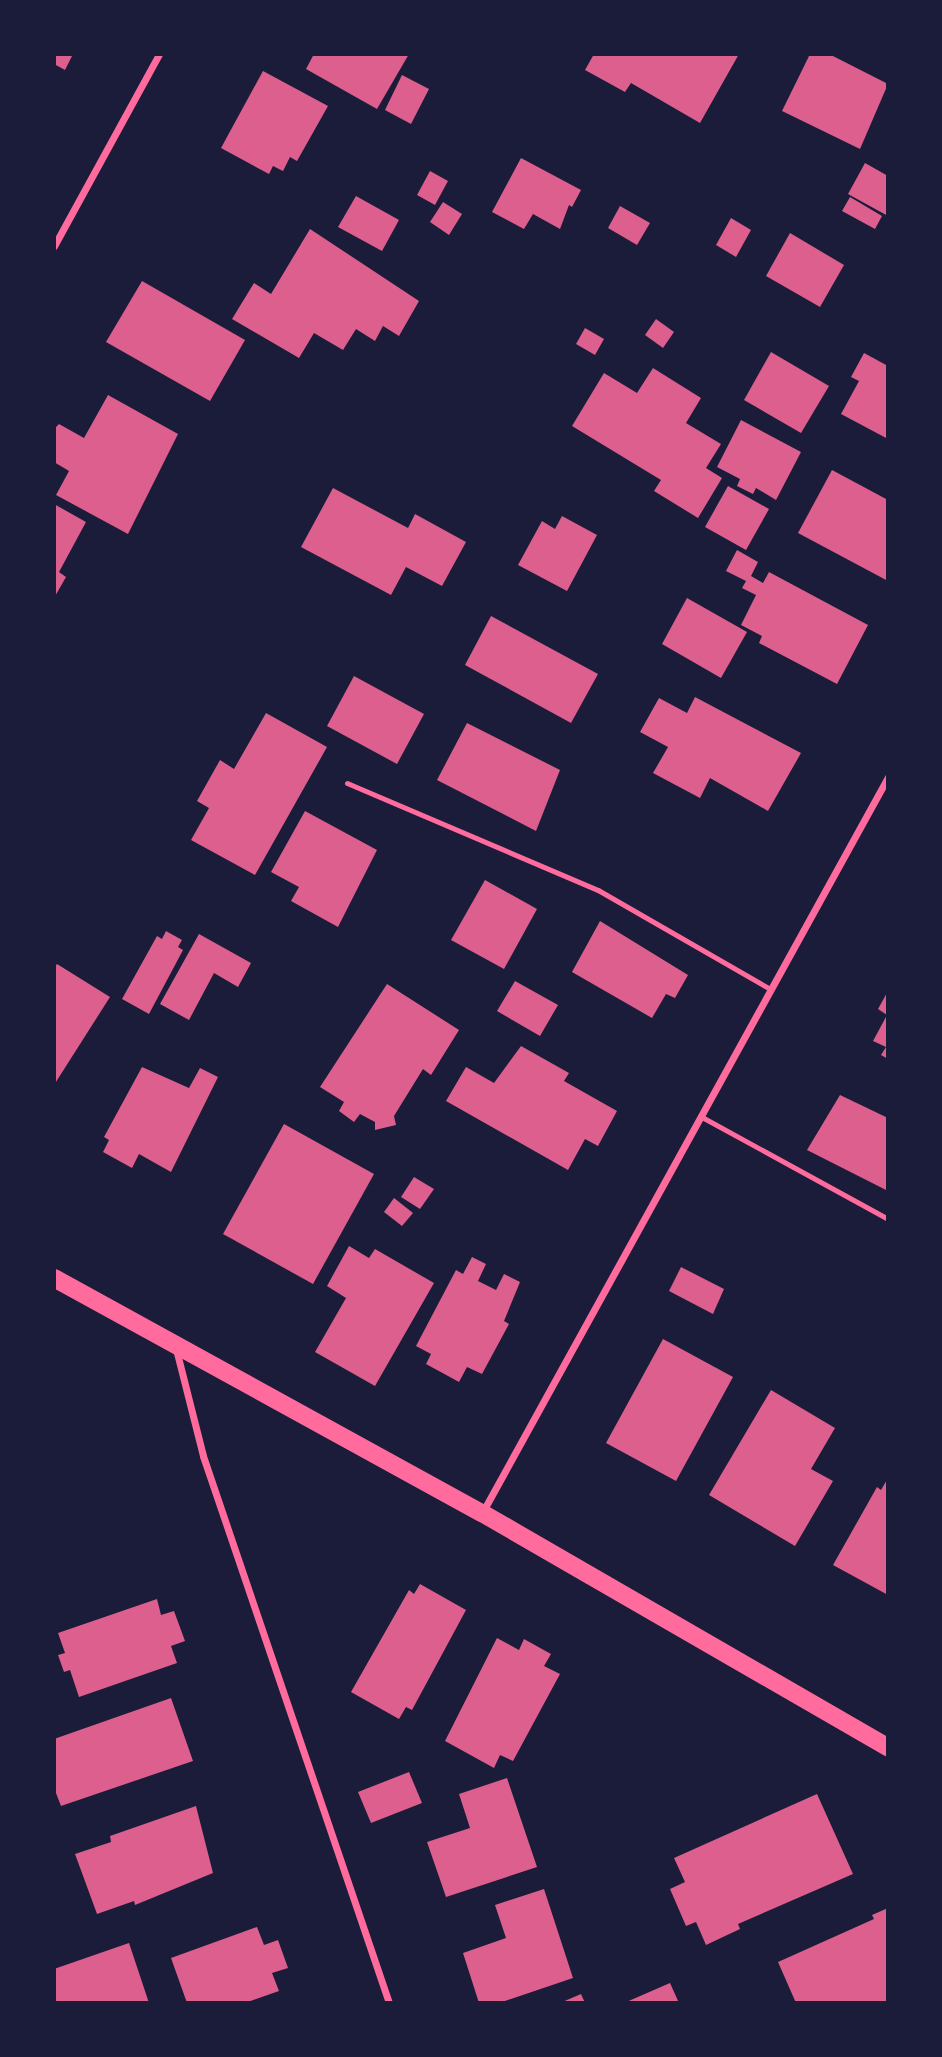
<!DOCTYPE html>
<html>
<head>
<meta charset="utf-8">
<style>
	body { margin:0 }
	#map { position:relative; width:942px; height:2057px; overflow:hidden; background:#1b1b3a; font-family:"Archivo Narrow",sans-serif }
	div>[style] { position:absolute }
	.building>* { inset:0; background:#dd5f8e }
	.service>* { height:5px; margin:-2.5px; padding:0 2.5px; transform-origin:2.5px; border-radius:2.5px; background:#ff6b9d }
	.minor>* { height:7px; margin:-3.5px; padding:0 3.5px; transform-origin:3.5px; border-radius:3.5px; background:#ff6b9d }
	.primary>* { height:18px; margin:-9px; padding:0 9px; transform-origin:9px; border-radius:9px; background:#ff6b9d }
	span { translate:-50% -50%; white-space:nowrap; text-align:center; line-height:1.15; -webkit-text-stroke:7px #1b1b3a; paint-order:stroke }
	.frame { position:absolute; inset:0; border:56px solid #1b1b3a; pointer-events:none }
</style>
</head>
<body>
<div id="map">
	<div class="building">
		<div style="clip-path:polygon(54px 54px,73px 54px,65px 70px,54px 64px)"></div>
		<div style="clip-path:polygon(314px 54px,409px 54px,377px 109px,306px 69px)"></div>
		<div style="clip-path:polygon(594px 54px,739px 54px,700px 123px,631px 83px,625px 92px,585px 70px)"></div>
		<div style="clip-path:polygon(810px 54px,829px 54px,888px 84px,860px 149px,782px 111px)"></div>
		<div style="clip-path:polygon(263px 71px,328px 106px,297px 161px,290px 157px,283px 171px,273px 166px,269px 174px,221px 148px)"></div>
		<div style="clip-path:polygon(402px 75px,429px 89px,411px 124px,385px 110px)"></div>
		<div style="clip-path:polygon(521px 158px,581px 190px,572px 207px,569px 205px,560px 229px,533px 214px,524px 229px,492px 212px)"></div>
		<div style="clip-path:polygon(865px 163px,888px 176px,888px 216px,848px 194px)"></div>
		<div style="clip-path:polygon(430px 171px,448px 181px,435px 205px,417px 195px)"></div>
		<div style="clip-path:polygon(356px 196px,399px 220px,382px 251px,338px 227px)"></div>
		<div style="clip-path:polygon(850px 197px,882px 216px,875px 229px,842px 211px)"></div>
		<div style="clip-path:polygon(443px 202px,462px 214px,449px 235px,430px 222px)"></div>
		<div style="clip-path:polygon(620px 206px,650px 223px,637px 245px,608px 228px)"></div>
		<div style="clip-path:polygon(731px 218px,751px 230px,736px 257px,716px 245px)"></div>
		<div style="clip-path:polygon(310px 229px,419px 301px,399px 336px,383px 326px,375px 341px,356px 329px,343px 350px,314px 333px,299px 358px,232px 319px,254px 283px,271px 294px)"></div>
		<div style="clip-path:polygon(790px 233px,844px 265px,820px 307px,766px 276px)"></div>
		<div style="clip-path:polygon(142px 281px,245px 340px,210px 401px,106px 342px)"></div>
		<div style="clip-path:polygon(656px 319px,674px 332px,663px 348px,645px 335px)"></div>
		<div style="clip-path:polygon(585px 328px,604px 339px,595px 355px,576px 344px)"></div>
		<div style="clip-path:polygon(771px 352px,829px 386px,801px 433px,744px 400px)"></div>
		<div style="clip-path:polygon(864px 353px,888px 366px,888px 439px,841px 414px,859px 381px,851px 377px)"></div>
		<div style="clip-path:polygon(653px 368px,701px 398px,686px 423px,721px 444px,706px 468px,722px 478px,698px 518px,654px 491px,661px 480px,572px 426px,604px 373px,637px 393px)"></div>
		<div style="clip-path:polygon(108px 395px,178px 434px,128px 534px,56px 495px,69px 471px,54px 462px,54px 429px,59px 424px,84px 438px)"></div>
		<div style="clip-path:polygon(741px 420px,801px 452px,776px 500px,756px 488px,753px 494px,737px 486px,740px 479px,717px 467px)"></div>
		<div style="clip-path:polygon(832px 470px,888px 500px,888px 581px,798px 533px)"></div>
		<div style="clip-path:polygon(728px 486px,769px 509px,746px 550px,705px 527px)"></div>
		<div style="clip-path:polygon(333px 488px,408px 528px,415px 514px,466px 542px,442px 586px,406px 567px,391px 595px,301px 547px)"></div>
		<div style="clip-path:polygon(54px 504px,86px 522px,59px 572px,66px 577px,54px 598px)"></div>
		<div style="clip-path:polygon(562px 516px,597px 535px,567px 591px,518px 565px,542px 521px,555px 529px)"></div>
		<div style="clip-path:polygon(737px 550px,758px 562px,751px 576px,763px 583px,769px 572px,868px 625px,837px 684px,759px 643px,762px 636px,741px 625px,756px 595px,742px 588px,746px 581px,726px 571px)"></div>
		<div style="clip-path:polygon(687px 598px,747px 632px,721px 678px,662px 644px)"></div>
		<div style="clip-path:polygon(491px 616px,598px 674px,571px 723px,465px 665px)"></div>
		<div style="clip-path:polygon(354px 676px,424px 714px,397px 764px,327px 726px)"></div>
		<div style="clip-path:polygon(695px 697px,801px 753px,768px 811px,710px 778px,700px 798px,653px 773px,668px 747px,640px 732px,659px 698px,687px 713px)"></div>
		<div style="clip-path:polygon(266px 713px,327px 747px,255px 875px,191px 840px,209px 808px,197px 801px,220px 760px,234px 769px)"></div>
		<div style="clip-path:polygon(467px 723px,560px 770px,536px 831px,437px 780px)"></div>
		<div style="clip-path:polygon(305px 811px,377px 850px,338px 927px,291px 901px,299px 887px,271px 872px)"></div>
		<div style="clip-path:polygon(485px 880px,537px 909px,504px 969px,451px 940px)"></div>
		<div style="clip-path:polygon(600px 921px,688px 975px,675px 998px,666px 994px,652px 1018px,572px 972px)"></div>
		<div style="clip-path:polygon(166px 931px,182px 940px,178px 947px,183px 950px,149px 1014px,122px 999px,157px 936px,162px 939px)"></div>
		<div style="clip-path:polygon(199px 934px,251px 963px,238px 987px,214px 973px,189px 1020px,160px 1004px)"></div>
		<div style="clip-path:polygon(57px 964px,110px 997px,54px 1085px,54px 968px)"></div>
		<div style="clip-path:polygon(515px 981px,558px 1005px,540px 1036px,497px 1011px)"></div>
		<div style="clip-path:polygon(387px 984px,459px 1030px,431px 1075px,423px 1069px,394px 1116px,396px 1125px,375px 1130px,375px 1122px,360px 1114px,354px 1122px,339px 1111px,344px 1102px,320px 1087px)"></div>
		<div style="clip-path:polygon(888px 991px,888px 1059px,881px 1055px,886px 1047px,873px 1041px,887px 1015px,878px 1009px)"></div>
		<div style="clip-path:polygon(521px 1046px,569px 1073px,564px 1081px,617px 1111px,598px 1146px,585px 1139px,568px 1170px,446px 1101px,466px 1067px,494px 1083px)"></div>
		<div style="clip-path:polygon(142px 1067px,189px 1088px,200px 1068px,218px 1077px,171px 1172px,139px 1154px,132px 1168px,103px 1152px,109px 1140px,104px 1137px)"></div>
		<div style="clip-path:polygon(840px 1095px,888px 1118px,888px 1191px,807px 1150px)"></div>
		<div style="clip-path:polygon(284px 1124px,374px 1174px,313px 1284px,223px 1234px)"></div>
		<div style="clip-path:polygon(414px 1177px,434px 1189px,420px 1209px,401px 1197px)"></div>
		<div style="clip-path:polygon(394px 1198px,413px 1213px,402px 1226px,384px 1212px)"></div>
		<div style="clip-path:polygon(349px 1246px,369px 1258px,375px 1249px,434px 1283px,375px 1386px,315px 1352px,346px 1298px,327px 1286px)"></div>
		<div style="clip-path:polygon(472px 1257px,486px 1264px,478px 1281px,496px 1290px,504px 1274px,520px 1282px,504px 1321px,509px 1324px,482px 1374px,467px 1367px,459px 1382px,426px 1364px,431px 1354px,416px 1346px,456px 1270px,463px 1274px)"></div>
		<div style="clip-path:polygon(681px 1267px,724px 1289px,713px 1314px,669px 1291px)"></div>
		<div style="clip-path:polygon(663px 1339px,733px 1377px,676px 1481px,606px 1443px)"></div>
		<div style="clip-path:polygon(771px 1390px,835px 1428px,811px 1469px,833px 1481px,795px 1546px,709px 1495px)"></div>
		<div style="clip-path:polygon(888px 1478px,888px 1595px,833px 1565px,877px 1487px,881px 1490px)"></div>
		<div style="clip-path:polygon(420px 1584px,466px 1610px,412px 1710px,406px 1707px,399px 1719px,351px 1692px,409px 1590px,414px 1594px)"></div>
		<div style="clip-path:polygon(157px 1599px,161px 1615px,174px 1611px,185px 1641px,171px 1646px,177px 1663px,79px 1697px,70px 1670px,64px 1672px,58px 1655px,65px 1653px,58px 1633px)"></div>
		<div style="clip-path:polygon(497px 1638px,519px 1650px,524px 1639px,551px 1654px,544px 1666px,560px 1674px,513px 1761px,500px 1755px,494px 1768px,445px 1741px)"></div>
		<div style="clip-path:polygon(171px 1698px,193px 1761px,61px 1806px,54px 1788px,54px 1739px)"></div>
		<div style="clip-path:polygon(409px 1772px,422px 1803px,371px 1823px,358px 1792px)"></div>
		<div style="clip-path:polygon(507px 1778px,537px 1867px,446px 1897px,427px 1842px,470px 1828px,459px 1794px)"></div>
		<div style="clip-path:polygon(817px 1794px,853px 1874px,738px 1924px,740px 1929px,706px 1945px,696px 1922px,686px 1926px,670px 1889px,685px 1882px,674px 1858px)"></div>
		<div style="clip-path:polygon(196px 1806px,213px 1873px,135px 1905px,134px 1901px,97px 1914px,75px 1854px,111px 1842px,110px 1836px)"></div>
		<div style="clip-path:polygon(544px 1889px,573px 1978px,499px 2003px,479px 2003px,463px 1953px,506px 1938px,495px 1905px)"></div>
		<div style="clip-path:polygon(888px 1908px,888px 2003px,796px 2003px,778px 1962px,874px 1919px,872px 1915px)"></div>
		<div style="clip-path:polygon(257px 1927px,264px 1945px,278px 1940px,288px 1968px,272px 1973px,279px 1991px,245px 2003px,187px 2003px,171px 1958px)"></div>
		<div style="clip-path:polygon(129px 1943px,149px 2003px,54px 2003px,54px 1969px)"></div>
		<div style="clip-path:polygon(670px 1983px,679px 2003px,624px 2003px)"></div>
		<div style="clip-path:polygon(581px 1994px,585px 2003px,560px 2003px)"></div>
	</div>
	<div class="service">
		<div style="left:347px;top:783px;width:273px;rotate:23.1deg"></div>
		<div style="left:598px;top:890px;width:198px;rotate:29.9deg"></div>
		<div style="left:700px;top:1116px;width:214px;rotate:28.7deg"></div>
	</div>
	<div class="minor">
		<div style="left:54px;top:246px;width:219px;rotate:-61.3deg"></div>
		<div style="left:176px;top:1349px;width:110px;rotate:75.8deg"></div>
		<div style="left:203px;top:1456px;width:578px;rotate:71.22deg"></div>
		<div style="left:482px;top:1513px;width:841px;rotate:-61.12deg"></div>
	</div>
	<div class="primary">
		<div style="left:54px;top:1278px;width:488px;rotate:28.8deg"></div>
		<div style="left:482px;top:1513px;width:469px;rotate:30deg"></div>
	</div>
	<div class="frame"></div>
</div>
</body>
</html>
